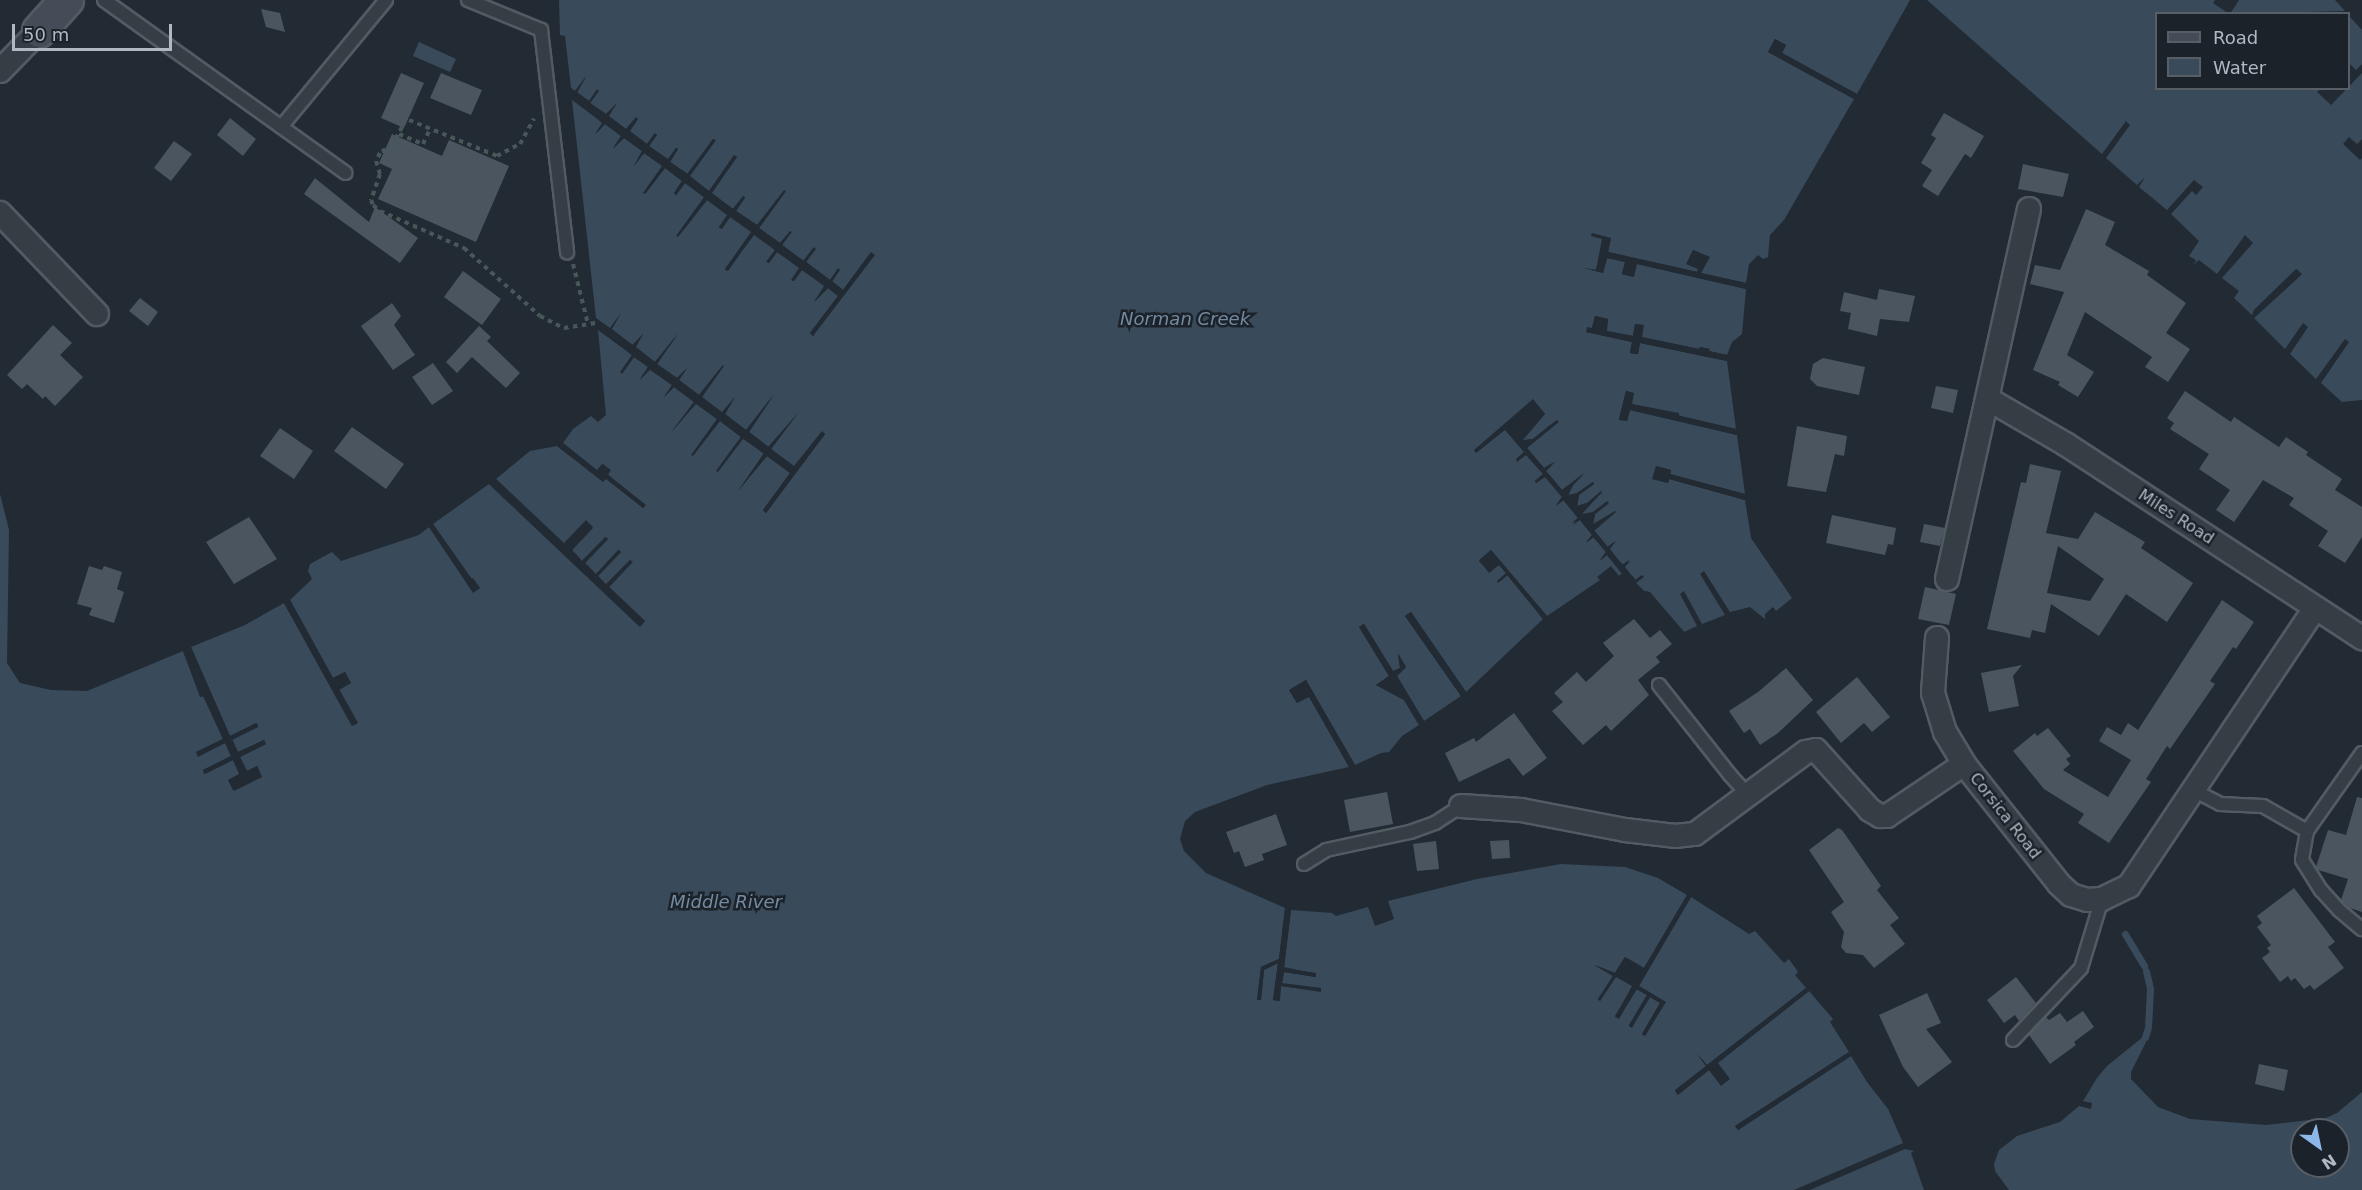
<!DOCTYPE html>
<html>
<head>
<meta charset="utf-8">
<style>
	body { margin:0 }
	#map { position:relative; width:2362px; height:1190px; overflow:hidden; background:#222b34; font-family:"DejaVu Sans",sans-serif }
	div>[style] { position:absolute }
	.water>* { inset:0; background:#394a5b }
	.pier>* { inset:0; background:#222b34 }
	.stream>* { height:7px; margin:-3.5px; padding:0 3.5px; transform-origin:3.5px; border-radius:3.5px; background:#394a5b }
	.building>* { inset:0; background:#4b555f }
	.path>* { height:4px; margin-top:-2px; transform-origin:0; background:repeating-linear-gradient(90deg,#485859 0 4.5px,transparent 0 9px) }
	.roads { filter:drop-shadow(2px 0 #535b62) drop-shadow(-2px 0 #535b62) drop-shadow(0 2px #535b62) drop-shadow(0 -2px #535b62) }
	.lane>* { height:12px; margin:-6px; padding:0 6px; transform-origin:6px; border-radius:6px; background:#353d45 }
	.street>* { height:22px; margin:-11px; padding:0 11px; transform-origin:11px; border-radius:11px; background:#353d45 }
	.secondary>* { height:32px; margin:-16px; padding:0 16px; transform-origin:16px; border-radius:16px; background:#444c57 }
	span { translate:-50% -50%; white-space:nowrap; text-align:center; line-height:1.15; -webkit-text-stroke:5px #1b2229; paint-order:stroke }
	.street-label { font-size:16px; color:#b0b8c1 }
	.water-label { font-size:18px; color:#748aa1; font-style:italic }
	.legend { position:absolute; left:2155px; top:12px; width:195px; height:78px; box-sizing:border-box; background:#1b2229; border:2px solid #575e66; margin:0; padding:8px 10px; list-style:none; font-size:18px; color:#b0b8c1 }
	.legend li { display:flex; align-items:center; gap:12px; height:30px }
	.legend b { width:30px; border:2px solid #575e66 }
	.north { position:absolute; left:2290px; top:1118px; width:60px; height:60px; box-sizing:border-box; background:#1b2229; border:2px solid #575e66; border-radius:50%; rotate:147deg; font-size:16px; font-weight:700; line-height:24px; text-align:center; color:#b0b8c1 }
	.north::after { content:''; display:block; margin:auto; width:21px; height:27px; background:#8db7e9; clip-path:polygon(50% 0,100% 100%,50% 72%,0 100%) }
	.scale { position:absolute; left:12px; top:24px; width:160px; height:27px; box-sizing:border-box; border:3px solid #b0b8c1; border-top:0; padding-left:8px; font-size:18px; line-height:21px; white-space:nowrap; color:#b0b8c1; -webkit-text-stroke:4px #1b2229; paint-order:stroke }
</style>
</head>
<body>
<div id="map">
	<div class="water">
		<div style="clip-path:polygon(559px 0,1910px 0,1857px 94px,1782px 53px,1786px 45px,1775px 39px,1768px 52px,1854px 99px,1784px 220px,1770px 235px,1768px 257px,1763px 259px,1758px 255px,1749px 264px,1746px 283px,1701px 273px,1709px 257px,1693px 250px,1687px 264px,1698px 269px,1698px 272px,1608px 252px,1611px 238px,1603px 239px,1596px 270px,1584px 268px,1603px 273px,1607px 258px,1625px 262px,1622px 274px,1633px 277px,1637px 264px,1746px 289px,1742px 334px,1732px 342px,1727px 355px,1709px 351px,1709px 349px,1700px 347px,1699px 349px,1641px 337px,1643px 325px,1635px 324px,1633px 336px,1606px 331px,1608px 319px,1595px 316px,1592px 328px,1586px 332px,1632px 342px,1630px 353px,1638px 354px,1640px 343px,1727px 361px,1736px 429px,1631px 404px,1634px 393px,1626px 391px,1619px 419px,1627px 421px,1630px 410px,1737px 435px,1745px 494px,1670px 474px,1671px 470px,1656px 466px,1653px 479px,1668px 483px,1669px 479px,1745px 500px,1751px 538px,1792px 598px,1776px 611px,1773px 607px,1765px 614px,1765px 619px,1750px 607px,1730px 612px,1704px 571px,1700px 574px,1725px 615px,1702px 624px,1684px 591px,1680px 594px,1697px 626px,1684px 632px,1650px 592px,1644px 591px,1636px 583px,1642px 575px,1636px 580px,1624px 567px,1631px 561px,1623px 565px,1609px 549px,1615px 541px,1608px 547px,1594px 530px,1615px 511px,1593px 524px,1595px 514px,1608px 504px,1607px 502px,1593px 512px,1583px 516px,1582px 514px,1602px 492px,1587px 503px,1577px 506px,1579px 495px,1594px 484px,1593px 482px,1577px 493px,1568px 496px,1573px 485px,1584px 474px,1562px 490px,1546px 471px,1554px 462px,1544px 468px,1527px 448px,1556px 420px,1533px 439px,1522px 440px,1545px 414px,1533px 400px,1476px 453px,1505px 429px,1524px 452px,1517px 461px,1526px 454px,1543px 474px,1535px 481px,1536px 483px,1545px 477px,1562px 497px,1556px 505px,1563px 500px,1578px 518px,1573px 525px,1580px 520px,1592px 535px,1586px 542px,1593px 537px,1606px 552px,1600px 560px,1607px 555px,1622px 574px,1619px 576px,1611px 566px,1597px 577px,1600px 580px,1547px 616px,1491px 550px,1479px 561px,1489px 572px,1499px 565px,1506px 573px,1498px 583px,1507px 575px,1543px 619px,1466px 692px,1411px 612px,1405px 616px,1461px 696px,1424px 721px,1397px 676px,1406px 667px,1398px 654px,1400px 668px,1393px 671px,1364px 624px,1359px 627px,1389px 676px,1376px 685px,1404px 700px,1419px 725px,1402px 736px,1389px 752px,1381px 753px,1355px 765px,1306px 680px,1289px 690px,1297px 703px,1309px 696px,1349px 767px,1267px 785px,1195px 812px,1185px 821px,1180px 839px,1184px 851px,1206px 873px,1285px 908px,1279px 959px,1261px 967px,1257px 1000px,1261px 1000px,1264px 970px,1278px 963px,1273px 1000px,1279px 1001px,1281px 986px,1321px 991px,1321px 988px,1282px 984px,1284px 972px,1316px 977px,1316px 973px,1284px 968px,1291px 910px,1332px 913px,1336px 916px,1368px 907px,1375px 926px,1394px 919px,1388px 901px,1477px 879px,1561px 864px,1625px 867px,1658px 878px,1687px 895px,1644px 968px,1625px 957px,1615px 973px,1595px 965px,1613px 976px,1598px 999px,1600px 1001px,1616px 976px,1633px 986px,1615px 1016px,1619px 1018px,1637px 989px,1647px 995px,1629px 1025px,1631px 1027px,1650px 997px,1660px 1003px,1642px 1034px,1645px 1036px,1665px 1002px,1639px 986px,1691px 897px,1749px 934px,1755px 931px,1784px 963px,1789px 959px,1798px 972px,1795px 975px,1806px 988px,1707px 1065px,1697px 1054px,1706px 1066px,1675px 1090px,1677px 1094px,1709px 1070px,1721px 1085px,1729px 1079px,1717px 1063px,1809px 991px,1833px 1019px,1830px 1022px,1849px 1052px,1735px 1126px,1738px 1130px,1851px 1056px,1867px 1082px,1888px 1109px,1903px 1143px,1794px 1190px,0 1190px,0 494px,9px 530px,7px 663px,20px 683px,51px 690px,87px 691px,183px 651px,201px 697px,203px 696px,223px 739px,196px 752px,198px 756px,225px 743px,231px 756px,203px 770px,205px 774px,233px 760px,240px 774px,228px 780px,233px 790px,262px 777px,257px 766px,247px 771px,240px 757px,266px 744px,264px 740px,238px 752px,232px 740px,258px 727px,256px 723px,230px 736px,191px 647px,245px 625px,284px 603px,352px 726px,358px 723px,339px 689px,351px 683px,345px 672px,333px 678px,290px 600px,312px 579px,308px 571px,310px 564px,332px 552px,341px 561px,419px 535px,429px 527px,473px 592px,479px 589px,433px 524px,489px 484px,639px 626px,645px 621px,609px 587px,632px 562px,630px 560px,606px 585px,598px 576px,621px 552px,618px 550px,596px 574px,585px 563px,608px 539px,605px 537px,582px 561px,572px 550px,593px 528px,586px 521px,564px 544px,496px 479px,530px 451px,557px 446px,603px 481px,606px 478px,643px 508px,645px 505px,607px 474px,610px 470px,603px 464px,597px 471px,563px 443px,573px 429px,591px 416px,598px 422px,606px 415px,598px 330px,632px 355px,622px 373px,634px 357px,648px 367px,640px 380px,650px 369px,672px 385px,664px 397px,674px 387px,694px 402px,672px 432px,696px 403px,717px 419px,692px 455px,720px 421px,741px 437px,716px 471px,743px 438px,764px 454px,738px 491px,767px 456px,790px 473px,763px 510px,766px 513px,825px 434px,822px 432px,795px 467px,771px 449px,798px 413px,769px 447px,749px 432px,773px 395px,746px 430px,725px 414px,735px 397px,722px 413px,702px 397px,723px 365px,699px 395px,679px 380px,687px 368px,677px 378px,657px 364px,678px 333px,655px 362px,635px 347px,643px 334px,633px 345px,611px 329px,621px 314px,610px 329px,596px 318px,572px 100px,603px 123px,596px 134px,605px 124px,621px 136px,613px 148px,624px 138px,642px 151px,634px 166px,644px 153px,663px 166px,645px 194px,665px 168px,682px 181px,674px 193px,676px 195px,685px 183px,705px 198px,678px 237px,707px 200px,728px 215px,719px 227px,722px 229px,730px 217px,752px 232px,725px 269px,728px 271px,754px 234px,775px 250px,767px 261px,769px 263px,777px 252px,800px 268px,792px 280px,794px 281px,802px 270px,825px 286px,814px 302px,828px 288px,838px 296px,810px 333px,813px 336px,871px 252px,843px 290px,832px 281px,839px 269px,830px 280px,806px 262px,815px 249px,813px 248px,804px 261px,782px 245px,791px 232px,780px 243px,759px 228px,786px 191px,757px 225px,736px 211px,745px 198px,743px 196px,733px 209px,711px 193px,737px 157px,734px 156px,709px 191px,689px 177px,715px 141px,713px 139px,688px 174px,670px 162px,678px 149px,676px 148px,668px 160px,649px 146px,657px 135px,654px 134px,647px 144px,629px 131px,638px 119px,636px 118px,626px 129px,608px 116px,617px 103px,606px 114px,590px 103px,599px 90px,589px 101px,577px 92px,586px 77px,575px 91px,571px 88px,565px 36px,560px 35px)"></div>
		<div style="clip-path:polygon(1927px 0,2215px 0,2213px 3px,2228px 13px,2156px 14px,2156px 88px,2320px 89px,2317px 92px,2331px 105px,2362px 73px,2362px 139px,2357px 144px,2349px 137px,2343px 144px,2360px 160px,2362px 158px,2362px 400px,2342px 402px,2321px 383px,2349px 342px,2345px 339px,2316px 379px,2290px 354px,2308px 327px,2303px 323px,2285px 349px,2254px 318px,2301px 275px,2297px 269px,2254px 310px,2252px 315px,2234px 298px,2239px 291px,2222px 278px,2253px 243px,2245px 235px,2217px 274px,2199px 260px,2194px 264px,2196px 260px,2189px 256px,2199px 241px,2171px 214px,2192px 191px,2196px 195px,2203px 187px,2194px 180px,2167px 210px,2139px 187px,2145px 177px,2137px 185px,2106px 158px,2130px 125px,2126px 121px,2102px 154px)"></div>
		<div style="clip-path:polygon(2239px 0,2335px 0,2345px 11px,2230px 14px)"></div>
		<div style="clip-path:polygon(2349px 16px,2362px 30px,2362px 64px,2356px 70px,2349px 63px)"></div>
		<div style="clip-path:polygon(419px 42px,456px 59px,450px 72px,413px 56px)"></div>
		<div style="clip-path:polygon(evenodd,2143px 1037px,2146px 1038px,2146px 1042px,2131px 1072px,2131px 1079px,2158px 1107px,2190px 1119px,2266px 1125px,2326px 1118px,2337px 1113px,2362px 1092px,2362px 1190px,2009px 1190px,1995px 1171px,1994px 1164px,1999px 1150px,2017px 1136px,2060px 1122px,2079px 1106px,2091px 1109px,2092px 1103px,2083px 1101px,2097px 1078px,2107px 1066px,2143px 1037px,2302px 1130px,2338px 1130px,2338px 1166px,2302px 1166px,2302px 1130px)"></div>
		<div style="clip-path:polygon(1905px 1149px,1914px 1151px,1911px 1153px,1924px 1190px,1810px 1190px)"></div>
	</div>
	<div class="pier">
		<div style="clip-path:polygon(1775px 39px,1786px 45px,1782px 53px,1857px 94px,1854px 99px,1768px 52px)"></div>
		<div style="clip-path:polygon(586px 76px,577px 93px,589px 101px,597px 89px,599px 91px,590px 103px,606px 114px,617px 103px,609px 116px,626px 129px,636px 117px,638px 119px,630px 131px,647px 144px,655px 133px,657px 135px,649px 146px,668px 159px,676px 148px,678px 149px,670px 162px,687px 174px,713px 139px,716px 140px,690px 176px,709px 191px,734px 155px,737px 157px,712px 193px,733px 209px,743px 196px,745px 197px,736px 211px,757px 225px,784px 190px,786px 191px,759px 228px,780px 243px,790px 231px,792px 232px,782px 245px,803px 261px,814px 247px,816px 249px,806px 262px,830px 280px,838px 268px,840px 270px,832px 282px,843px 290px,871px 252px,875px 255px,813px 336px,810px 333px,838px 296px,828px 288px,814px 302px,824px 286px,802px 270px,793px 281px,791px 280px,799px 268px,777px 252px,769px 263px,766px 262px,775px 250px,754px 235px,727px 271px,725px 269px,751px 232px,730px 217px,721px 229px,719px 227px,727px 215px,707px 200px,678px 237px,676px 236px,704px 197px,685px 183px,676px 195px,674px 194px,682px 181px,665px 168px,645px 194px,643px 193px,662px 166px,644px 153px,634px 166px,642px 151px,624px 138px,613px 149px,621px 136px,605px 124px,595px 134px,602px 123px,572px 97px,802px 267px,841px 295px,842px 293px,571px 92px,571px 88px,575px 91px)"></div>
		<div style="clip-path:polygon(1592px 233px,1611px 238px,1608px 252px,1697px 272px,1698px 269px,1686px 264px,1693px 250px,1710px 257px,1701px 273px,1746px 283px,1746px 289px,1637px 264px,1634px 277px,1622px 274px,1625px 262px,1607px 258px,1603px 273px,1584px 268px,1596px 270px,1602px 239px,1591px 236px)"></div>
		<div style="clip-path:polygon(2296px 269px,2302px 274px,2254px 318px,2254px 310px)"></div>
		<div style="clip-path:polygon(621px 313px,612px 329px,632px 345px,643px 334px,636px 347px,655px 362px,678px 334px,657px 364px,677px 378px,687px 368px,679px 380px,699px 395px,723px 365px,724px 366px,702px 397px,722px 412px,735px 397px,725px 414px,746px 430px,774px 395px,749px 432px,768px 447px,798px 413px,771px 449px,794px 466px,822px 431px,825px 434px,766px 513px,763px 510px,790px 473px,767px 456px,738px 491px,764px 453px,743px 439px,718px 472px,716px 471px,741px 437px,720px 421px,693px 456px,691px 455px,717px 419px,696px 404px,671px 432px,694px 402px,674px 387px,664px 397px,672px 385px,650px 370px,639px 380px,648px 367px,634px 357px,622px 374px,620px 372px,632px 355px,597px 327px,793px 472px,795px 470px,596px 322px,596px 318px,610px 328px)"></div>
		<div style="clip-path:polygon(1595px 316px,1608px 319px,1607px 331px,1633px 336px,1635px 324px,1644px 325px,1642px 337px,1699px 349px,1700px 347px,1710px 349px,1709px 351px,1727px 355px,1727px 358px,1708px 354px,1706px 351px,1698px 352px,1641px 340px,1640px 327px,1638px 327px,1633px 339px,1633px 350px,1640px 340px,1727px 358px,1727px 361px,1640px 343px,1638px 354px,1630px 353px,1632px 342px,1586px 332px,1587px 327px,1592px 328px)"></div>
		<div style="clip-path:polygon(1626px 391px,1634px 393px,1632px 404px,1679px 413px,1679px 416px,1736px 429px,1737px 435px,1630px 410px,1627px 421px,1619px 420px)"></div>
		<div style="clip-path:polygon(evenodd,1533px 399px,1545px 414px,1522px 441px,1533px 439px,1557px 420px,1559px 422px,1527px 448px,1544px 468px,1555px 462px,1546px 471px,1562px 490px,1584px 473px,1573px 485px,1568px 495px,1577px 493px,1593px 482px,1594px 484px,1579px 495px,1577px 506px,1587px 503px,1601px 491px,1602px 493px,1588px 504px,1582px 514px,1593px 512px,1607px 501px,1609px 503px,1595px 514px,1593px 524px,1598px 523px,1615px 511px,1616px 512px,1594px 531px,1607px 547px,1616px 541px,1610px 549px,1622px 565px,1630px 559px,1625px 567px,1635px 580px,1642px 575px,1644px 577px,1636px 583px,1644px 591px,1649px 592px,1686px 634px,1682px 634px,1648px 595px,1642px 593px,1625px 572px,1624px 576px,1617px 578px,1622px 573px,1607px 555px,1600px 561px,1606px 552px,1594px 537px,1586px 543px,1592px 535px,1580px 520px,1571px 523px,1578px 518px,1564px 500px,1556px 506px,1562px 497px,1545px 477px,1536px 483px,1535px 481px,1543px 474px,1526px 455px,1517px 462px,1516px 459px,1524px 452px,1505px 430px,1476px 453px,1474px 450px,1533px 399px,1533px 404px,1541px 414px,1526px 429px,1519px 442px,1506px 427px,1533px 404px)"></div>
		<div style="clip-path:polygon(563px 443px,597px 470px,602px 464px,611px 470px,608px 475px,646px 505px,643px 508px,606px 479px,603px 482px,557px 446px)"></div>
		<div style="clip-path:polygon(1656px 466px,1671px 470px,1670px 474px,1745px 494px,1745px 500px,1669px 479px,1668px 483px,1652px 479px)"></div>
		<div style="clip-path:polygon(496px 479px,564px 543px,586px 520px,593px 527px,572px 550px,582px 561px,606px 537px,608px 539px,585px 563px,596px 574px,619px 550px,621px 552px,598px 576px,606px 584px,630px 560px,633px 562px,609px 587px,645px 621px,640px 627px,489px 484px,491px 482px,639px 622px,641px 621px,569px 552px,589px 528px,586px 525px,563px 546px,493px 481px)"></div>
		<div style="clip-path:polygon(433px 524px,471px 579px,473px 578px,480px 588px,473px 593px,429px 527px)"></div>
		<div style="clip-path:polygon(1491px 550px,1547px 616px,1543px 619px,1508px 575px,1498px 583px,1497px 581px,1506px 573px,1499px 565px,1489px 573px,1479px 560px)"></div>
		<div style="clip-path:polygon(290px 600px,333px 678px,345px 672px,351px 683px,339px 690px,358px 723px,352px 726px,284px 603px,287px 602px,353px 722px,336px 690px,347px 682px,343px 676px,330px 680px,287px 602px)"></div>
		<div style="clip-path:polygon(1411px 612px,1466px 692px,1464px 694px,1409px 617px,1464px 694px,1461px 696px,1405px 616px)"></div>
		<div style="clip-path:polygon(1364px 624px,1393px 671px,1400px 668px,1398px 653px,1406px 667px,1397px 676px,1424px 721px,1422px 723px,1394px 673px,1391px 673px,1363px 628px,1392px 675px,1382px 684px,1406px 698px,1422px 723px,1419px 725px,1404px 700px,1376px 685px,1389px 676px,1359px 627px)"></div>
		<div style="clip-path:polygon(191px 647px,230px 736px,257px 723px,258px 727px,232px 739px,238px 752px,264px 740px,266px 744px,240px 757px,247px 771px,257px 766px,262px 777px,234px 791px,228px 780px,239px 774px,233px 760px,204px 774px,203px 770px,231px 756px,225px 743px,198px 757px,196px 752px,223px 739px,204px 696px,200px 697px,183px 651px,186px 649px,202px 693px,206px 694px,242px 773px,241px 777px,232px 781px,235px 787px,258px 776px,255px 770px,247px 774px,244px 772px,188px 649px)"></div>
		<div style="clip-path:polygon(1306px 680px,1355px 765px,1352px 766px,1314px 699px,1352px 766px,1349px 767px,1309px 697px,1297px 703px,1289px 690px)"></div>
		<div style="clip-path:polygon(1687px 895px,1691px 897px,1639px 986px,1666px 1002px,1645px 1036px,1642px 1034px,1660px 1003px,1650px 997px,1632px 1028px,1629px 1026px,1647px 995px,1636px 989px,1619px 1019px,1615px 1017px,1632px 986px,1616px 977px,1600px 1001px,1598px 999px,1613px 976px,1594px 965px,1615px 973px,1625px 957px,1644px 968px)"></div>
		<div style="clip-path:polygon(1285px 908px,1291px 910px,1284px 967px,1316px 974px,1316px 977px,1284px 972px,1282px 983px,1321px 988px,1321px 992px,1281px 986px,1280px 1001px,1273px 1000px,1278px 963px,1264px 970px,1261px 1000px,1257px 1000px,1261px 967px,1279px 959px)"></div>
		<div style="clip-path:polygon(1806px 988px,1809px 991px,1718px 1063px,1730px 1079px,1721px 1086px,1709px 1070px,1678px 1095px,1675px 1091px,1706px 1066px,1697px 1054px,1707px 1065px)"></div>
		<div style="clip-path:polygon(1849px 1052px,1851px 1056px,1738px 1130px,1735px 1126px)"></div>
	</div>
	<div class="stream">
		<div style="left:2125px;top:934px;width:37px;rotate:59deg"></div>
		<div style="left:2146px;top:971px;width:18px;rotate:77deg"></div>
		<div style="left:2150px;top:989px;width:35px;rotate:93deg"></div>
		<div style="left:2145px;top:1037px;width:10px;rotate:-73deg"></div>
	</div>
	<div class="building">
		<div style="clip-path:polygon(261px 9px,280px 13px,285px 32px,266px 27px)"></div>
		<div style="clip-path:polygon(401px 73px,424px 83px,404px 128px,381px 118px)"></div>
		<div style="clip-path:polygon(441px 73px,482px 90px,471px 115px,430px 98px)"></div>
		<div style="clip-path:polygon(1944px 113px,1984px 136px,1971px 158px,1965px 154px,1938px 196px,1922px 186px,1932px 170px,1921px 163px,1936px 138px,1931px 135px)"></div>
		<div style="clip-path:polygon(230px 118px,256px 139px,243px 156px,217px 135px)"></div>
		<div style="clip-path:polygon(392px 134px,442px 156px,449px 140px,509px 166px,476px 242px,378px 199px,392px 169px,379px 163px)"></div>
		<div style="clip-path:polygon(174px 141px,192px 154px,171px 181px,154px 168px)"></div>
		<div style="clip-path:polygon(2023px 164px,2069px 174px,2063px 197px,2018px 189px)"></div>
		<div style="clip-path:polygon(315px 178px,369px 222px,375px 207px,418px 238px,400px 263px,304px 194px)"></div>
		<div style="clip-path:polygon(2086px 209px,2115px 222px,2105px 245px,2149px 271px,2147px 275px,2186px 303px,2166px 333px,2190px 349px,2168px 382px,2145px 367px,2152px 357px,2085px 312px,2067px 355px,2094px 372px,2078px 397px,2058px 385px,2060px 382px,2033px 370px,2064px 292px,2030px 284px,2035px 265px,2060px 270px)"></div>
		<div style="clip-path:polygon(463px 271px,501px 299px,482px 325px,444px 297px)"></div>
		<div style="clip-path:polygon(1879px 289px,1915px 296px,1909px 322px,1880px 319px,1877px 336px,1848px 329px,1851px 313px,1840px 311px,1844px 292px,1877px 300px)"></div>
		<div style="clip-path:polygon(140px 298px,158px 312px,148px 326px,129px 311px)"></div>
		<div style="clip-path:polygon(392px 303px,401px 316px,394px 325px,415px 355px,393px 370px,361px 326px)"></div>
		<div style="clip-path:polygon(53px 325px,72px 343px,60px 355px,83px 377px,55px 406px,45px 396px,43px 399px,27px 384px,22px 389px,7px 375px)"></div>
		<div style="clip-path:polygon(479px 326px,491px 337px,487px 341px,520px 373px,506px 388px,472px 357px,457px 373px,446px 362px)"></div>
		<div style="clip-path:polygon(1823px 358px,1865px 367px,1859px 395px,1817px 386px,1810px 379px,1813px 364px)"></div>
		<div style="clip-path:polygon(433px 363px,453px 391px,432px 405px,412px 377px)"></div>
		<div style="clip-path:polygon(1936px 386px,1958px 390px,1953px 413px,1931px 408px)"></div>
		<div style="clip-path:polygon(2185px 391px,2231px 422px,2234px 417px,2279px 447px,2286px 437px,2308px 452px,2306px 455px,2342px 479px,2335px 490px,2362px 507px,2362px 537px,2345px 563px,2318px 546px,2328px 531px,2289px 505px,2294px 498px,2263px 480px,2234px 522px,2216px 510px,2230px 490px,2199px 469px,2209px 454px,2170px 429px,2174px 423px,2167px 418px)"></div>
		<div style="clip-path:polygon(1797px 426px,1847px 436px,1844px 456px,1835px 454px,1826px 492px,1787px 486px)"></div>
		<div style="clip-path:polygon(352px 427px,404px 464px,386px 489px,334px 451px)"></div>
		<div style="clip-path:polygon(280px 428px,313px 451px,294px 479px,260px 456px)"></div>
		<div style="clip-path:polygon(evenodd,2030px 464px,2061px 471px,2046px 533px,2078px 539px,2095px 512px,2145px 542px,2141px 548px,2193px 583px,2167px 622px,2126px 594px,2099px 636px,2051px 604px,2045px 633px,2032px 630px,2030px 638px,1987px 629px,2021px 482px,2026px 483px,2030px 464px,2058px 546px,2104px 579px,2090px 601px,2047px 593px,2058px 546px)"></div>
		<div style="clip-path:polygon(1832px 515px,1896px 528px,1893px 545px,1888px 544px,1885px 555px,1826px 543px)"></div>
		<div style="clip-path:polygon(249px 517px,277px 559px,234px 584px,206px 542px)"></div>
		<div style="clip-path:polygon(1924px 524px,1945px 528px,1940px 546px,1920px 542px)"></div>
		<div style="clip-path:polygon(89px 566px,102px 570px,104px 566px,122px 572px,117px 589px,124px 592px,114px 623px,89px 615px,92px 608px,77px 604px)"></div>
		<div style="clip-path:polygon(1925px 587px,1956px 594px,1949px 625px,1918px 619px)"></div>
		<div style="clip-path:polygon(2222px 600px,2254px 622px,2236px 649px,2233px 647px,2210px 681px,2215px 684px,2170px 749px,2167px 746px,2146px 779px,2151px 782px,2109px 843px,2078px 823px,2084px 814px,2044px 789px,2013px 751px,2035px 733px,2037px 736px,2048px 728px,2071px 756px,2066px 759px,2070px 764px,2063px 770px,2108px 797px,2131px 760px,2099px 741px,2107px 727px,2121px 735px,2128px 723px,2138px 730px)"></div>
		<div style="clip-path:polygon(1634px 619px,1650px 638px,1660px 630px,1672px 644px,1656px 657px,1660px 662px,1638px 680px,1649px 695px,1611px 731px,1606px 725px,1583px 745px,1552px 711px,1563px 702px,1554px 693px,1577px 672px,1586px 682px,1614px 656px,1603px 643px)"></div>
		<div style="clip-path:polygon(2022px 665px,2013px 676px,2019px 706px,1989px 712px,1981px 673px)"></div>
		<div style="clip-path:polygon(1786px 668px,1813px 700px,1778px 733px,1760px 745px,1750px 729px,1744px 733px,1729px 711px,1758px 692px)"></div>
		<div style="clip-path:polygon(1857px 677px,1890px 717px,1872px 732px,1864px 723px,1841px 743px,1816px 712px)"></div>
		<div style="clip-path:polygon(1514px 713px,1547px 758px,1523px 776px,1509px 758px,1459px 782px,1445px 753px,1474px 738px,1476px 742px)"></div>
		<div style="clip-path:polygon(1387px 792px,1393px 824px,1350px 832px,1344px 800px)"></div>
		<div style="clip-path:polygon(2357px 797px,2362px 798px,2362px 912px,2350px 908px,2341px 900px,2348px 879px,2318px 870px,2316px 867px,2328px 830px,2346px 835px)"></div>
		<div style="clip-path:polygon(1276px 814px,1287px 845px,1262px 854px,1264px 860px,1245px 867px,1239px 851px,1234px 853px,1226px 832px)"></div>
		<div style="clip-path:polygon(1838px 828px,1842px 830px,1881px 886px,1877px 890px,1899px 918px,1890px 925px,1905px 944px,1874px 968px,1863px 955px,1846px 953px,1841px 947px,1844px 932px,1831px 912px,1844px 902px,1809px 850px)"></div>
		<div style="clip-path:polygon(1509px 840px,1510px 858px,1492px 859px,1490px 841px)"></div>
		<div style="clip-path:polygon(1436px 841px,1439px 869px,1417px 871px,1413px 844px)"></div>
		<div style="clip-path:polygon(2294px 888px,2335px 942px,2328px 947px,2344px 968px,2314px 990px,2310px 985px,2304px 989px,2295px 978px,2291px 981px,2288px 976px,2280px 982px,2262px 958px,2270px 952px,2267px 948px,2271px 945px,2257px 927px,2262px 923px,2257px 916px)"></div>
		<div style="clip-path:polygon(2016px 977px,2036px 1003px,2019px 1021px,2015px 1015px,2004px 1023px,1987px 1000px)"></div>
		<div style="clip-path:polygon(1927px 993px,1941px 1023px,1926px 1029px,1952px 1062px,1918px 1087px,1903px 1067px,1879px 1015px)"></div>
		<div style="clip-path:polygon(2083px 1011px,2094px 1027px,2074px 1042px,2076px 1045px,2050px 1064px,2029px 1035px,2046px 1017px,2049px 1020px,2060px 1013px,2067px 1022px)"></div>
		<div style="clip-path:polygon(2259px 1064px,2288px 1070px,2284px 1091px,2255px 1084px)"></div>
	</div>
	<div class="path">
		<div style="left:409px;top:120px;width:95px;rotate:22.2deg"></div>
		<div style="left:497px;top:156px;width:26px;rotate:-28deg"></div>
		<div style="left:520px;top:144px;width:29px;rotate:-61deg"></div>
		<div style="left:402px;top:127px;width:19px;rotate:118deg"></div>
		<div style="left:393px;top:144px;width:16px;rotate:145deg"></div>
		<div style="left:380px;top:153px;width:9px;rotate:117deg"></div>
		<div style="left:376px;top:161px;width:14px;rotate:73deg"></div>
		<div style="left:380px;top:174px;width:28px;rotate:109deg"></div>
		<div style="left:371px;top:200px;width:5px;rotate:68deg"></div>
		<div style="left:373px;top:205px;width:9px;rotate:41deg"></div>
		<div style="left:380px;top:211px;width:92px;rotate:23.8deg"></div>
		<div style="left:464px;top:248px;width:102px;rotate:41.8deg"></div>
		<div style="left:540px;top:316px;width:27px;rotate:27deg"></div>
		<div style="left:564px;top:328px;width:32px;rotate:-9deg"></div>
		<div style="left:399px;top:134px;width:26px;rotate:23deg"></div>
		<div style="left:423px;top:144px;width:17px;rotate:-65deg"></div>
		<div style="left:573px;top:264px;width:62px;rotate:76deg"></div>
	</div>
	<div class="roads">
		<div class="lane">
			<div style="left:104px;top:0;width:297px;rotate:35.6deg"></div>
			<div style="left:468px;top:0;width:79px;rotate:22.3deg"></div>
			<div style="left:541px;top:30px;width:224px;rotate:83.3deg"></div>
			<div style="left:281px;top:127px;width:165px;rotate:-50.4deg"></div>
			<div style="left:1659px;top:685px;width:115px;rotate:51.7deg"></div>
			<div style="left:1730px;top:775px;width:27px;rotate:48deg"></div>
			<div style="left:2362px;top:753px;width:95px;rotate:125.2deg"></div>
			<div style="left:2307px;top:831px;width:29px;rotate:100deg"></div>
			<div style="left:2302px;top:860px;width:36px;rotate:58deg"></div>
			<div style="left:2321px;top:890px;width:27px;rotate:48deg"></div>
			<div style="left:2339px;top:910px;width:30px;rotate:40deg"></div>
			<div style="left:2193px;top:790px;width:30px;rotate:27deg"></div>
			<div style="left:2220px;top:804px;width:43px;rotate:2.7deg"></div>
			<div style="left:2263px;top:806px;width:51px;rotate:29.6deg"></div>
			<div style="left:1304px;top:864px;width:26px;rotate:-32deg"></div>
			<div style="left:1326px;top:850px;width:86px;rotate:-12.1deg"></div>
			<div style="left:1410px;top:832px;width:27px;rotate:-20deg"></div>
			<div style="left:1435px;top:823px;width:31px;rotate:-33deg"></div>
			<div style="left:2013px;top:1040px;width:99px;rotate:-46.6deg"></div>
			<div style="left:2081px;top:968px;width:72px;rotate:-73.1deg"></div>
		</div>
		<div class="street">
			<div style="left:0;top:71px;width:56px;rotate:-45.7deg"></div>
			<div style="left:0;top:213px;width:140px;rotate:46.2deg"></div>
			<div style="left:1988px;top:399px;width:91px;rotate:30.2deg"></div>
			<div style="left:2067px;top:445px;width:353px;rotate:33.2deg"></div>
			<div style="left:1947px;top:579px;width:379px;rotate:-77.5deg"></div>
			<div style="left:1937px;top:638px;width:55px;rotate:94.2deg"></div>
			<div style="left:1933px;top:693px;width:41px;rotate:72.9deg"></div>
			<div style="left:1945px;top:732px;width:37px;rotate:59deg"></div>
			<div style="left:1964px;top:764px;width:153px;rotate:51.6deg"></div>
			<div style="left:2059px;top:884px;width:16px;rotate:43deg"></div>
			<div style="left:2071px;top:895px;width:17px;rotate:17deg"></div>
			<div style="left:2087px;top:900px;width:15px;rotate:-4deg"></div>
			<div style="left:2102px;top:899px;width:30px;rotate:-26deg"></div>
			<div style="left:2129px;top:886px;width:334px;rotate:-56.2deg"></div>
			<div style="left:1461px;top:806px;width:60px;rotate:3.8deg"></div>
			<div style="left:1521px;top:810px;width:106px;rotate:10.9deg"></div>
			<div style="left:1625px;top:830px;width:50px;rotate:6.8deg"></div>
			<div style="left:1675px;top:836px;width:20px;rotate:-6deg"></div>
			<div style="left:1695px;top:834px;width:138px;rotate:-36.5deg"></div>
			<div style="left:1806px;top:752px;width:10px;rotate:-11deg"></div>
			<div style="left:1816px;top:750px;width:81px;rotate:48deg"></div>
			<div style="left:1870px;top:810px;width:12px;rotate:31deg"></div>
			<div style="left:1880px;top:816px;width:7px"></div>
			<div style="left:1887px;top:816px;width:93px;rotate:-34deg"></div>
		</div>
		<div class="secondary">
			<div style="left:39px;top:31px;width:42px;rotate:-47.9deg"></div>
		</div>
	</div>
	<div class="street-label">
		<span style="left:2176px;top:517px;rotate:33deg">Miles Road</span>
		<span style="left:2005px;top:816px;rotate:52deg">Corsica Road</span>
	</div>
	<div class="water-label">
		<span style="left:1185px;top:319px">Norman Creek</span>
		<span style="left:726px;top:902px">Middle River</span>
	</div>
	<ul class="legend">
	<li><b style="height:8px;background:#444c57"></b>Road</li>
	<li><b style="height:16px;background:#394a5b"></b>Water</li>
	</ul>
	<div class="north">N</div>
	<div class="scale">50 m</div>
</div>
</body>
</html>
